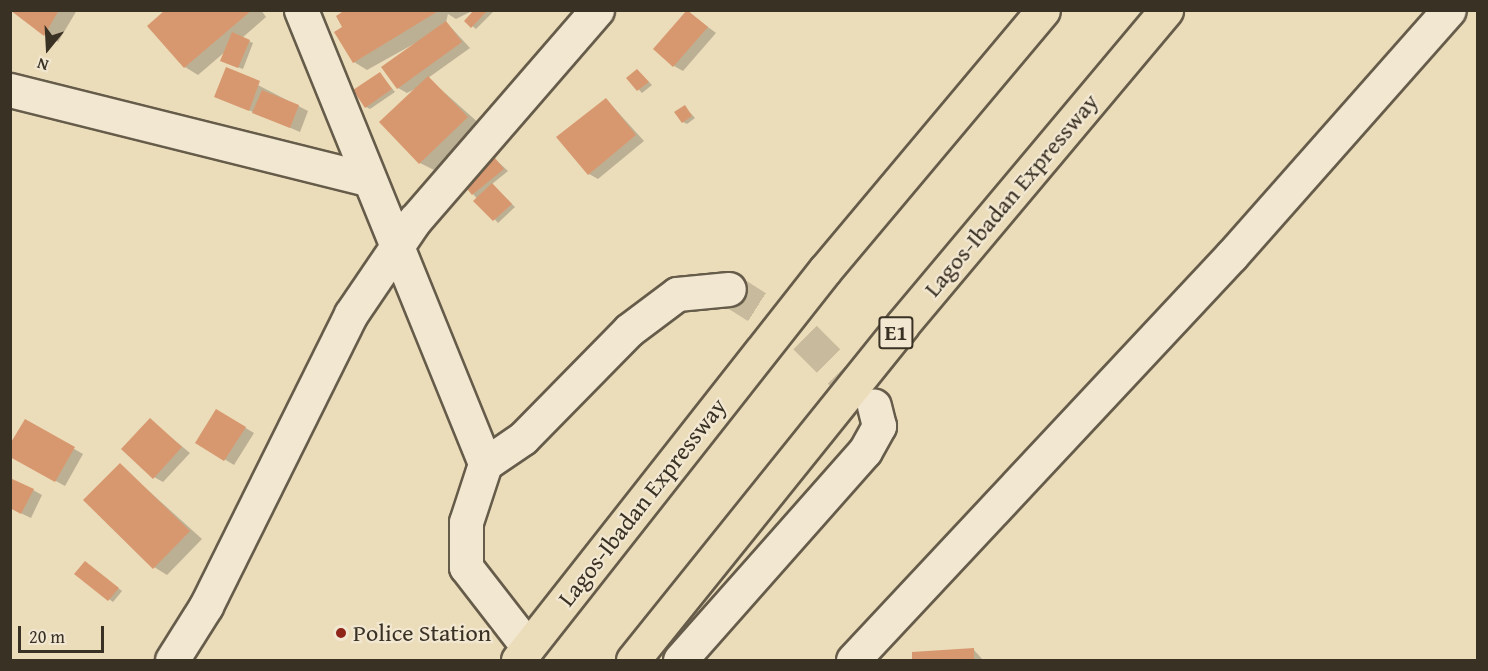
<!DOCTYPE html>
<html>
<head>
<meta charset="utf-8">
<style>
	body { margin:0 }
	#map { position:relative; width:1488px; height:671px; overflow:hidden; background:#ebdcba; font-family:"Gentium Book Plus",serif }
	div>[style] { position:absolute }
	.shadow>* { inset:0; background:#0003 }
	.building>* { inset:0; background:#d8986f }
	.minor-tunnel>* { height:33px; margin-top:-16.5px; transform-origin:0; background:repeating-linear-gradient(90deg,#c8ba9c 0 33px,transparent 0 49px) }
	.roads { filter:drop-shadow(2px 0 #665c4a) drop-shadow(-2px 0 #665c4a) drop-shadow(0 2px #665c4a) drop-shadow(0 -2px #665c4a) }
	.minor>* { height:33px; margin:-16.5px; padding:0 16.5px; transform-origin:16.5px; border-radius:16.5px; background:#f2e8d2 }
	.highway>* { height:33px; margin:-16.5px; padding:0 16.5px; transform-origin:16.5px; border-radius:16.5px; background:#ebdcba }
	.dots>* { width:16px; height:16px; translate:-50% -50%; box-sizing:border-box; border:3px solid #f2e8d2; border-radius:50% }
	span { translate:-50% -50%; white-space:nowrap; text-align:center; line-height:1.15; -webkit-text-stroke:4.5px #f2e8d2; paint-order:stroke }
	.shield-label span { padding:2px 4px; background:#f2e8d2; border:2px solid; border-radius:4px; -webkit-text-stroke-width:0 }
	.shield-label { font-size:22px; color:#3a3125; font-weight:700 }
	.street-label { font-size:24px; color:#3a3125 }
	.poi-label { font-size:24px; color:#3a3125 }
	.left { translate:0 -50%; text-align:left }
	.frame { position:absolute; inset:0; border:12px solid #3a3125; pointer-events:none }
	.north { position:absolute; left:18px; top:18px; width:60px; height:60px; -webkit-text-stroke:4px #f2e8d2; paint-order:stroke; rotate:198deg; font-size:16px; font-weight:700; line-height:24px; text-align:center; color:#3a3125 }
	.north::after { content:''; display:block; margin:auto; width:21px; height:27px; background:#3a3125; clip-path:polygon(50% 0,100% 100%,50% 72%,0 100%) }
	.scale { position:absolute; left:18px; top:626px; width:86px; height:27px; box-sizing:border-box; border:3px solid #3a3125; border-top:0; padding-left:8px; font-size:18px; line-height:21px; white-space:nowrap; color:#3a3125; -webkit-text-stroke:4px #f2e8d2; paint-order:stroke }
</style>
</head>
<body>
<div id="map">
	<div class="shadow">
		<div style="clip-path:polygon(10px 10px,77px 10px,58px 42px)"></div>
		<div style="clip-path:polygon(167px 10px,261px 10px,266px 17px,242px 38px,253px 43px,243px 69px,226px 63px,226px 51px,198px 75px,185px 67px)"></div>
		<div style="clip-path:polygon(348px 10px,474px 10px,456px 19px,448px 14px,446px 22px,470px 48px,428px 78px,481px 125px,434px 170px,420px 163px,417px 88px,407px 93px,398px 88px,428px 36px,367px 70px,354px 62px,345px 28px)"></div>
		<div style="clip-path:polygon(476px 10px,494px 11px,476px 29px,466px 21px)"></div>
		<div style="clip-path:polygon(688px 12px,716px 33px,683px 71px,674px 66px)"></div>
		<div style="clip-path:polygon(227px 69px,308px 111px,300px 132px,215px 96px)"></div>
		<div style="clip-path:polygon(637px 70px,652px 85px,642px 93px,628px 78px)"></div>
		<div style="clip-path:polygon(380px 74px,395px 92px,370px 109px,366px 107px)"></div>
		<div style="clip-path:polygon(606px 99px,644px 141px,598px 179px,589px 174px)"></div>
		<div style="clip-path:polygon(685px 107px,695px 118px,687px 124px,683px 122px)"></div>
		<div style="clip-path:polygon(495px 159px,508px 171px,492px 184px,515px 207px,498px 223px,473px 194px)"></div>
		<div style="clip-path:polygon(217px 411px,254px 433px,234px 465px,198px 443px)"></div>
		<div style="clip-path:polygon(150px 420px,190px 453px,163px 482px,154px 477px)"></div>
		<div style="clip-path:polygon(25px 421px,83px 454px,65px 486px,10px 456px)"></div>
		<div style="clip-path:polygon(120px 465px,202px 539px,167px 575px,154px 567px)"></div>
		<div style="clip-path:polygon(33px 490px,42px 495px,31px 518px,10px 508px)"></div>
		<div style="clip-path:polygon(89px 565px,122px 591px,113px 602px,109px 599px)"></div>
		<div style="clip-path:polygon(974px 650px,983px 660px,913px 660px,913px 653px)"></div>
	</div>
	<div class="building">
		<div style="clip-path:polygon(10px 10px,59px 10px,44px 36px)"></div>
		<div style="clip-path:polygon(165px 10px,252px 10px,184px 68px,147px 26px)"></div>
		<div style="clip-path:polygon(345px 10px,440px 10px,353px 63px,334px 32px,342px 27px,336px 16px)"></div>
		<div style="clip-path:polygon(474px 10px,488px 10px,471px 28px,464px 21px)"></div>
		<div style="clip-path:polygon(687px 10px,708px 27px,673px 67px,653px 49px)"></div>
		<div style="clip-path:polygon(446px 21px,462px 42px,397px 89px,381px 67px)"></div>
		<div style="clip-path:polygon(232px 32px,250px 40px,238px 68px,220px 61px)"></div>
		<div style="clip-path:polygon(226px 67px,260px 81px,249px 111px,214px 97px)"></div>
		<div style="clip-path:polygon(637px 69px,649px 82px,637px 91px,626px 78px)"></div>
		<div style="clip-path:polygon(380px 72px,392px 89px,365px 108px,353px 90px)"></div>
		<div style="clip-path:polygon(428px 76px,468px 117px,419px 164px,379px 122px)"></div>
		<div style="clip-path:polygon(262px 90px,299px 105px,290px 128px,252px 113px)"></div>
		<div style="clip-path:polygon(606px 98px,636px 135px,588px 175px,556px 137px)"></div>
		<div style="clip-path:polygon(685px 105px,692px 116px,682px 123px,674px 112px)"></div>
		<div style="clip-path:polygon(495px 158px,504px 169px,472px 195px,463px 184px)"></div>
		<div style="clip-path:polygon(492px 183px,512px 204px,493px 221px,473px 201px)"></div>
		<div style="clip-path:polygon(216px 409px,246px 427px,224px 461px,195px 443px)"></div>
		<div style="clip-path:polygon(150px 418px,182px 447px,153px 479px,121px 449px)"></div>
		<div style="clip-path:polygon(25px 419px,75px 447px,55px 482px,10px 457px,10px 444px)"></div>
		<div style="clip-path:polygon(120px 463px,190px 531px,153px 569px,83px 500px)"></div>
		<div style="clip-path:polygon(10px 478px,34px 489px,21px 514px,10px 508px)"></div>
		<div style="clip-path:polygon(85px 561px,119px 588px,108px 601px,74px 574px)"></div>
		<div style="clip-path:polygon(974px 648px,974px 660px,912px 660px,912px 652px)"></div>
	</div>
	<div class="minor-tunnel">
		<div style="left:729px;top:289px;width:90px;rotate:32.3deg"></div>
		<div style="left:805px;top:337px;width:96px;rotate:45deg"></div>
	</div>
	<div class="roads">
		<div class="minor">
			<div style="left:301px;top:10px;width:490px;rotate:67.9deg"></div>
			<div style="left:485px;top:464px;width:61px;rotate:108.1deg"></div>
			<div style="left:466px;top:522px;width:45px;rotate:90deg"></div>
			<div style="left:466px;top:567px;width:101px;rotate:52.2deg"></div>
			<div style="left:10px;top:90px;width:367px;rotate:14deg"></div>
			<div style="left:485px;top:464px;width:46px;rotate:-34.4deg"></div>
			<div style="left:523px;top:438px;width:151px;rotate:-45.5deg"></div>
			<div style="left:629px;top:330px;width:60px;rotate:-36.9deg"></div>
			<div style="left:677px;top:294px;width:52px;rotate:-5.5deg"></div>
			<div style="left:172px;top:660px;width:64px;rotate:-57.8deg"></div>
			<div style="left:206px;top:606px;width:326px;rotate:-63.6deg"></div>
			<div style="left:351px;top:314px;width:114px;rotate:-55.8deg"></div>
			<div style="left:415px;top:220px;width:278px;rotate:-49.1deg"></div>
			<div style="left:680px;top:660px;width:279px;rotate:-48.5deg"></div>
			<div style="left:865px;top:451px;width:29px;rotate:-61deg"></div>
			<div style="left:879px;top:426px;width:21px;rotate:-104deg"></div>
			<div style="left:853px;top:660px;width:555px;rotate:-46.9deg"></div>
			<div style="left:1232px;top:255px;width:327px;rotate:-48.5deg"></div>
		</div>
		<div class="highway">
			<div style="left:518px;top:660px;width:496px;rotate:-51.8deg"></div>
			<div style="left:825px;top:270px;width:339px;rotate:-50deg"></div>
			<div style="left:633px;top:660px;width:430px;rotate:-51.2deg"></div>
			<div style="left:902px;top:325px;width:411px;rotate:-50deg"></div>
		</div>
	</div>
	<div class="dots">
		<div style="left:341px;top:633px;background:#8f2418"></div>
	</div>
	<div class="shield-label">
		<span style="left:896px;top:333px">E1</span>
	</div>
	<div class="street-label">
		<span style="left:1011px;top:195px;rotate:-50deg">Lagos-Ibadan Expressway</span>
		<span style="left:642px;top:502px;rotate:-52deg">Lagos-Ibadan Expressway</span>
	</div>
	<div class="poi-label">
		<span class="left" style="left:353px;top:633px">Police Station</span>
	</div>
	<div class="frame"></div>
	<div class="north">N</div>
	<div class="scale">20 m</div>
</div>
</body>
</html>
